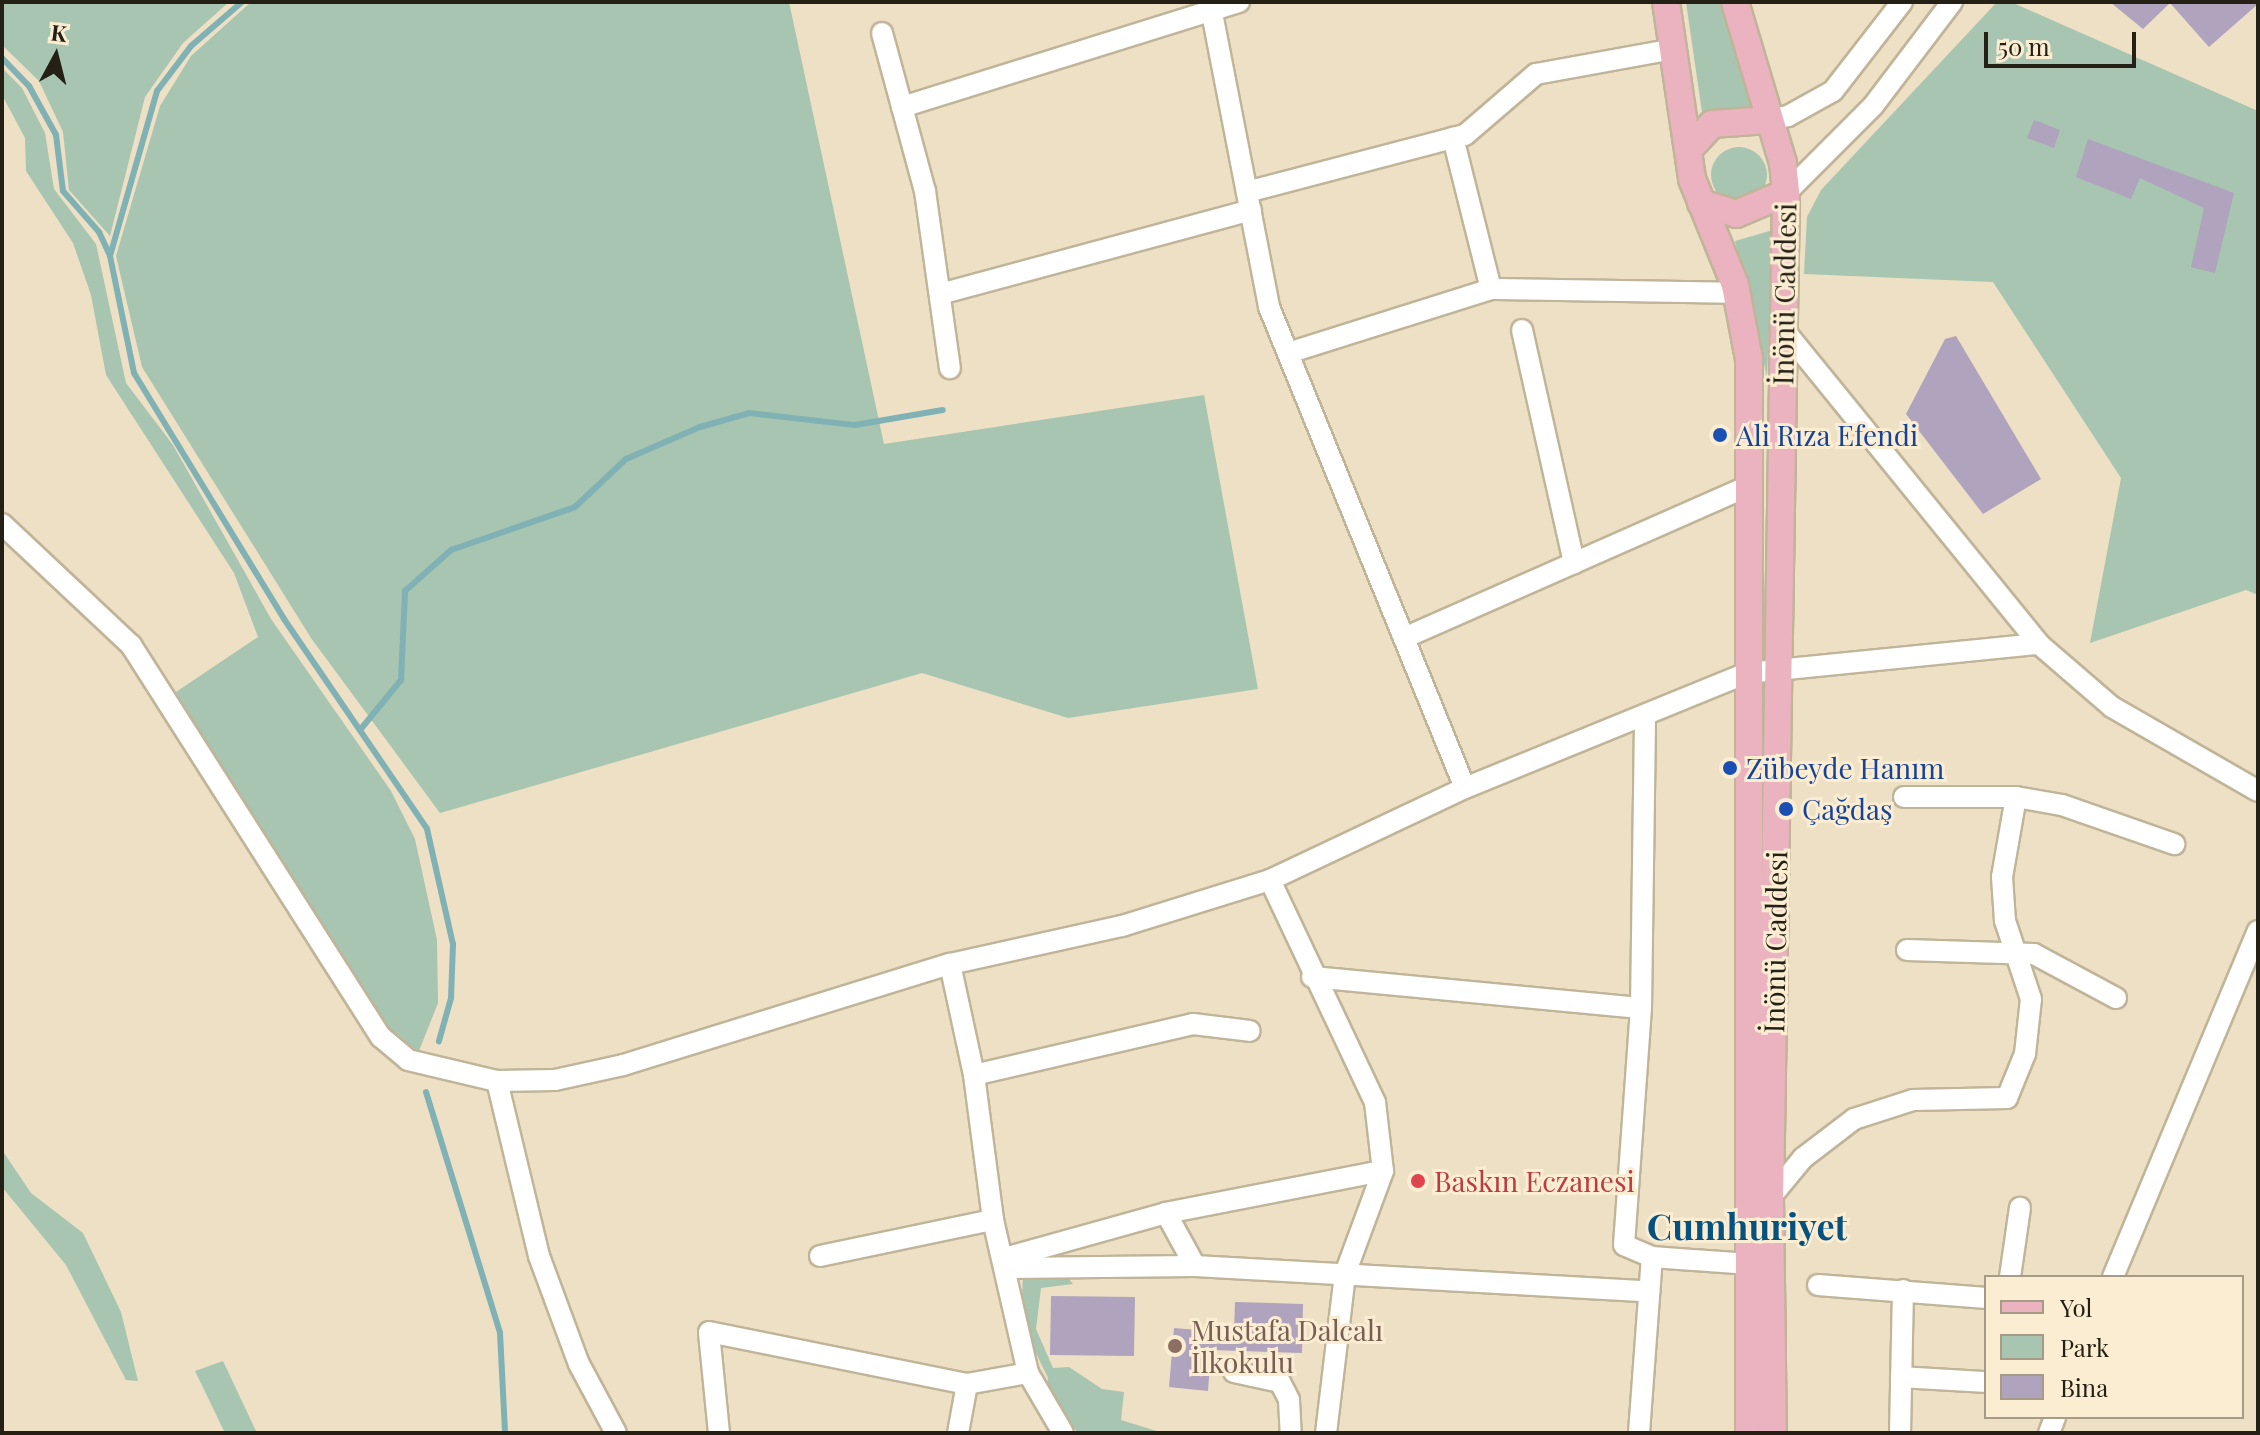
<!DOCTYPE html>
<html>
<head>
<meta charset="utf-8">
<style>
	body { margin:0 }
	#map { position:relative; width:2260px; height:1435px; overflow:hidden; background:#ede0c5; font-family:"Playfair Display",serif }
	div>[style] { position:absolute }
	.green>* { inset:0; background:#a7c5b0 }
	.round { border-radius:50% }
	.stream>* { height:6px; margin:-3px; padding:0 3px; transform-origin:3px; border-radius:3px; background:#80b1b4 }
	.building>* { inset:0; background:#afa3bd }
	.roads { filter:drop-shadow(2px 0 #c0b499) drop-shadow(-2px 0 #c0b499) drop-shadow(0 2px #c0b499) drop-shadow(0 -2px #c0b499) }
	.minor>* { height:20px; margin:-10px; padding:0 10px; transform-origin:10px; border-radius:10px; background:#fff }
	.major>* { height:26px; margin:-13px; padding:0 13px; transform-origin:13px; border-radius:13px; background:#ebb2bf }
	.dots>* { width:22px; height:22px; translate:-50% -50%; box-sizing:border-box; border:4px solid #faedd2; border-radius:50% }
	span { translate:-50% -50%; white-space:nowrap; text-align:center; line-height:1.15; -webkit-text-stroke:6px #faedd2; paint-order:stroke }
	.street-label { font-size:28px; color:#252016 }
	.transit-label { font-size:28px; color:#164399 }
	.left { translate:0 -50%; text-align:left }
	.health-label { font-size:28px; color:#be3a42 }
	.education-label { font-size:28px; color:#785e54 }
	.district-label { font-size:36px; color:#05517f; font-weight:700 }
	.frame { position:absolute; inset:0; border:4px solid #252016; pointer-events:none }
	.legend { position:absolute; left:1984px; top:1275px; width:260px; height:144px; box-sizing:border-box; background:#faedd2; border:2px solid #a59b87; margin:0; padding:10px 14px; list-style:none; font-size:24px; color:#252016 }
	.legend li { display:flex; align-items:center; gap:16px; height:40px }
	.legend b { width:40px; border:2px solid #a59b87 }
	.north { position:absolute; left:16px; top:16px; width:80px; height:80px; -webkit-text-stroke:6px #faedd2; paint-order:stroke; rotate:7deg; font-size:22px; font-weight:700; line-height:32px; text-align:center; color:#252016 }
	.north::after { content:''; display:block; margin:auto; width:28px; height:36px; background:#252016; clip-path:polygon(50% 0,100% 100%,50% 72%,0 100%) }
	.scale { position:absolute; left:1984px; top:32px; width:152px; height:36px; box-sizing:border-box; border:4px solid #252016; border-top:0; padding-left:10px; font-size:24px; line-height:28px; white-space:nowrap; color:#252016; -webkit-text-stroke:6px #faedd2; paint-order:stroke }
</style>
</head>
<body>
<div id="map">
	<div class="green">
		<div style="clip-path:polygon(2px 2px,229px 2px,183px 43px,145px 97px,110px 236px,69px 190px,63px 132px,39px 81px,2px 45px)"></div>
		<div style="clip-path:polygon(251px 2px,789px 2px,884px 444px,1204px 395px,1258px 689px,1068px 718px,922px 673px,440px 813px,311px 638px,142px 367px,116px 256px,160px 106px,191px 56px)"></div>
		<div style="clip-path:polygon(1686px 2px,1722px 2px,1753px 110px,1703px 119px)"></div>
		<div style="clip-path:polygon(1997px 2px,2011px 2px,2258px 111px,2258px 595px,2246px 590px,2090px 643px,2121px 478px,1993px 282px,1804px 274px,1807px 217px,1821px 190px)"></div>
		<div style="clip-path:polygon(2px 68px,22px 88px,45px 133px,54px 189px,96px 244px,126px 383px,173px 445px,271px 619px,391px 791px,415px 839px,437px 940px,438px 1003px,419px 1051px,392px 1035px,252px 827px,176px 692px,258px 637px,234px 573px,106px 375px,91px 295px,73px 243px,26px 171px,25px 138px,2px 95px)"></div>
		<div class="round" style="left:1711px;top:147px;width:56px;height:56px"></div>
		<div style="clip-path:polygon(1773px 230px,1767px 377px,1735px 241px)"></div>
		<div style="clip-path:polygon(2px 1150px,31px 1193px,83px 1233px,121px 1312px,138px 1381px,126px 1380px,66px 1265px,2px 1187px)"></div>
		<div style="clip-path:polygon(1023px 1272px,1068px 1278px,1073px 1284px,1041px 1288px,1036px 1329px,1053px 1368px,1069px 1367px,1102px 1389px,1124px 1392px,1121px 1420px,1163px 1433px,1078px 1433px,1046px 1391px,1048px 1378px,1021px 1322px)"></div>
		<div style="clip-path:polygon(223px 1361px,257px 1433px,225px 1433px,195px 1371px)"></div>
	</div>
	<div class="stream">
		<div style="left:2px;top:58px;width:39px;rotate:46deg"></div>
		<div style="left:29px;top:86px;width:56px;rotate:61.1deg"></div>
		<div style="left:56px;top:135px;width:56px;rotate:82.9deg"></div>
		<div style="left:63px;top:191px;width:55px;rotate:48.7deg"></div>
		<div style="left:99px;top:232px;width:26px;rotate:65deg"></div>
		<div style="left:110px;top:256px;width:119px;rotate:78.4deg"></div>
		<div style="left:134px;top:373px;width:288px;rotate:58.6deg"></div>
		<div style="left:284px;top:619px;width:254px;rotate:55.7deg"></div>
		<div style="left:427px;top:829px;width:118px;rotate:77.3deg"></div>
		<div style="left:453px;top:944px;width:54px;rotate:92.1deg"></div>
		<div style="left:451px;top:998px;width:45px;rotate:105.6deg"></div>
		<div style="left:110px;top:256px;width:172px;rotate:-74.1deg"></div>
		<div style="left:157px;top:91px;width:56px;rotate:-52.9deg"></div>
		<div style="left:191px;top:46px;width:67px;rotate:-40.8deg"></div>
		<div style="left:360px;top:730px;width:65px;rotate:-50.6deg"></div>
		<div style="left:401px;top:680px;width:89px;rotate:-87.4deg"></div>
		<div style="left:405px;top:591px;width:62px;rotate:-41.7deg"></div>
		<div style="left:451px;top:550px;width:131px;rotate:-19.1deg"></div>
		<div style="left:575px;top:507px;width:70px;rotate:-43.3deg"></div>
		<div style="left:626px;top:459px;width:81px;rotate:-23.4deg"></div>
		<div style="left:700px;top:427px;width:51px;rotate:-15.9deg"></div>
		<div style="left:749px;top:413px;width:107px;rotate:6.5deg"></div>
		<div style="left:855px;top:425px;width:89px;rotate:-9.7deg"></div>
		<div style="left:426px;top:1092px;width:252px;rotate:72.9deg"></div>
		<div style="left:500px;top:1333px;width:100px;rotate:87.1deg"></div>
	</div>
	<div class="building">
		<div style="clip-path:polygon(2110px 2px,2258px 2px,2258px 4px,2209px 47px,2170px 3px,2143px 29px)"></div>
		<div style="clip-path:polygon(2034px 120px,2060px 130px,2054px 148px,2027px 138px)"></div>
		<div style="clip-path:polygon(2088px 139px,2234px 193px,2215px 273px,2191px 267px,2204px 208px,2140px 178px,2131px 199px,2076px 177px)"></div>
		<div style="clip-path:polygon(1956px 336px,2041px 479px,1983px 514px,1906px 414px,1945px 339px)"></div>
		<div style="clip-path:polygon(1051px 1296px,1135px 1297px,1134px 1356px,1050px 1355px)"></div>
		<div style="clip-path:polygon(1235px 1302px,1303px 1304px,1302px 1353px,1211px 1350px,1208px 1391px,1169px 1387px,1174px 1328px,1234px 1333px)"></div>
	</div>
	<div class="roads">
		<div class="minor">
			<div style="left:1211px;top:8px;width:305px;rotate:79deg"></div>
			<div style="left:1269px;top:307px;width:519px;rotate:67.83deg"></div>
			<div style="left:882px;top:33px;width:164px;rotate:74.8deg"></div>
			<div style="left:925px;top:191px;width:179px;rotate:82deg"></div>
			<div style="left:902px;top:107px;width:353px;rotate:-17.3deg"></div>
			<div style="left:1768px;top:120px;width:20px;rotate:-11deg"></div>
			<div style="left:1788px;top:116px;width:51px;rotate:-29.1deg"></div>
			<div style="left:1833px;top:91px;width:113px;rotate:-52.2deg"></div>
			<div style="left:1247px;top:192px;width:225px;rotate:-14.7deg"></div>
			<div style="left:1465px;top:135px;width:94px;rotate:-40.7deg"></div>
			<div style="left:1536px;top:74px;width:140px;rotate:-10.3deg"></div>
			<div style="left:1786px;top:193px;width:123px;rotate:-45deg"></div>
			<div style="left:1873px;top:106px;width:131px;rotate:-52.8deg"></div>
			<div style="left:1491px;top:289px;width:246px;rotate:0.9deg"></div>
			<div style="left:940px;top:294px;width:322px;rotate:-15.1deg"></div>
			<div style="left:1522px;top:330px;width:239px;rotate:77.4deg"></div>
			<div style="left:1784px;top:330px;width:405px;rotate:50.9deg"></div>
			<div style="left:1288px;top:353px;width:213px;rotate:-17.5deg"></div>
			<div style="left:1491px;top:289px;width:156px;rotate:-104.1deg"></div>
			<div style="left:2px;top:524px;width:177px;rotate:43.2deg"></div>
			<div style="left:131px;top:645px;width:465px;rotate:57.5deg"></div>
			<div style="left:381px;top:1037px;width:35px;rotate:40deg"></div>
			<div style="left:408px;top:1060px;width:91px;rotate:13.3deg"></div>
			<div style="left:497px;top:1081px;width:58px;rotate:-1deg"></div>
			<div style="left:555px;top:1080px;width:70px;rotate:-12.4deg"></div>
			<div style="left:623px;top:1065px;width:342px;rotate:-17.2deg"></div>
			<div style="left:950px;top:964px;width:176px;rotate:-12.5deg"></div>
			<div style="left:1122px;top:926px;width:155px;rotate:-17.3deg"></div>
			<div style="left:1270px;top:880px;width:216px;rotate:-25.3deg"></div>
			<div style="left:1465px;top:788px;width:305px;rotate:-22.2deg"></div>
			<div style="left:1747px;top:673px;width:293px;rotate:-5.7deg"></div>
			<div style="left:2039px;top:644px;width:96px;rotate:40.8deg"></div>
			<div style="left:2112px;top:707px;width:168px;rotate:29.9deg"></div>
			<div style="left:1406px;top:637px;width:377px;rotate:-23.8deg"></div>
			<div style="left:1904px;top:797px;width:112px"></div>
			<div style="left:2016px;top:797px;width:47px;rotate:9.9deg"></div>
			<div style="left:2062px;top:805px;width:119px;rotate:19.2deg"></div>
			<div style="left:1270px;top:880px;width:246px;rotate:64.7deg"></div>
			<div style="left:1375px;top:1102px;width:69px;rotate:83.4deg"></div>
			<div style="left:1383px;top:1171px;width:110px;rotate:110.3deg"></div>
			<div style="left:1345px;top:1274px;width:160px;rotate:96.8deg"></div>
			<div style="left:1907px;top:950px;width:127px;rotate:1.8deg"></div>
			<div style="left:2034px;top:954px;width:93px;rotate:28.2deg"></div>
			<div style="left:950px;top:964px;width:114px;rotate:77.8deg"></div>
			<div style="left:974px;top:1075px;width:146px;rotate:82.5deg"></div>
			<div style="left:993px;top:1220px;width:157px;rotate:77.1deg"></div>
			<div style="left:1028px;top:1373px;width:69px;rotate:59.7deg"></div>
			<div style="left:1312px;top:977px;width:330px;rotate:5.4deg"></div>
			<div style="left:974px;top:1075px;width:225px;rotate:-13.1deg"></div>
			<div style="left:1193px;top:1024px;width:57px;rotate:7deg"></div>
			<div style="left:497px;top:1081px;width:180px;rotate:76.5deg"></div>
			<div style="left:539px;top:1256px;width:115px;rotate:69.7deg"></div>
			<div style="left:579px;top:1364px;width:78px;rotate:61.8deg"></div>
			<div style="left:1770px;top:1198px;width:52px;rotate:-50.5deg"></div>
			<div style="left:1803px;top:1158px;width:64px;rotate:-37.4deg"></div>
			<div style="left:1854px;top:1119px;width:62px;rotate:-17.9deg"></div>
			<div style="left:1913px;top:1100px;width:94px;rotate:-1.2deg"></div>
			<div style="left:2007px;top:1098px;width:48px;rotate:-67.8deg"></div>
			<div style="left:2025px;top:1054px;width:55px;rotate:-83.8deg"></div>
			<div style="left:2031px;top:999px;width:82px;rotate:-108.4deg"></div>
			<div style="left:2005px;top:921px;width:44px;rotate:-93.9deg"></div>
			<div style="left:2002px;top:877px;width:81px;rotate:-80.1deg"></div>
			<div style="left:1166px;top:1213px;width:60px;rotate:61.3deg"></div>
			<div style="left:820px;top:1256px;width:177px;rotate:-11.8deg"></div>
			<div style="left:1652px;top:1257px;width:98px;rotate:4.1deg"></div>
			<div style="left:1005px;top:1258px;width:167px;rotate:-15.6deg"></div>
			<div style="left:1166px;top:1213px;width:221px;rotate:-11deg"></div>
			<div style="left:1007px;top:1268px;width:188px;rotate:-0.6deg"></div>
			<div style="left:1195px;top:1266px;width:455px;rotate:3.2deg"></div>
			<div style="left:2010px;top:1277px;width:70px;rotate:-81.8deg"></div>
			<div style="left:2113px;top:1277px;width:375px;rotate:-67.3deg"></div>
			<div style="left:1818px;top:1285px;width:169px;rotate:4.4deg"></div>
			<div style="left:1234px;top:1372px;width:47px;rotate:12.3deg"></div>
			<div style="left:1280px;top:1382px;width:20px;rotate:63deg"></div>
			<div style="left:1289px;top:1400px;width:33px;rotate:87deg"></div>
			<div style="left:1901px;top:1377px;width:85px;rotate:3.4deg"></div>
			<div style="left:719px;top:1433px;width:101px;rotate:-95.7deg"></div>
			<div style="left:709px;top:1332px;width:263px;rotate:11.4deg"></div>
			<div style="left:967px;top:1384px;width:62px;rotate:-10.2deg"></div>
			<div style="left:958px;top:1433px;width:50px;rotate:-79.6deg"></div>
			<div style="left:1639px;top:1433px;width:176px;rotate:-85.8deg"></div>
			<div style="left:1652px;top:1257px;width:30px;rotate:-157deg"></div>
			<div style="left:1624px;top:1245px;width:238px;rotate:-85.9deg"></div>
			<div style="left:1641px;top:1008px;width:292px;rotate:-89.2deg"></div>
			<div style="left:1900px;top:1433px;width:143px;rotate:-88.8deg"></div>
			<div style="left:2049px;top:1433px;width:17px;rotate:-69deg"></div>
		</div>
		<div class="major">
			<div style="left:1666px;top:2px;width:179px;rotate:81.6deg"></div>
			<div style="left:1692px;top:179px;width:114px;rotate:67.9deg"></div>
			<div style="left:1735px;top:285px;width:75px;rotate:79.3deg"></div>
			<div style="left:1749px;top:359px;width:1074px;rotate:90deg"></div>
			<div style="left:1735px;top:2px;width:168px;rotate:73.4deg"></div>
			<div style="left:1783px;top:163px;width:30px;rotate:84deg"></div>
			<div style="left:1786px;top:193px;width:1005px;rotate:90.91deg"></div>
			<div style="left:1770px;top:1198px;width:235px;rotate:89.3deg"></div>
			<div style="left:1688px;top:150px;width:35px;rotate:-47deg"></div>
			<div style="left:1712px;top:124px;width:56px;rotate:-4.1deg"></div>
			<div style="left:1701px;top:203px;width:37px;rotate:17deg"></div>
			<div style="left:1736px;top:214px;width:54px;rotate:-22.8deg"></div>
		</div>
	</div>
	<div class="dots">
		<div style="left:1720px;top:435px;background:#1a4fb4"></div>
		<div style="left:1730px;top:768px;background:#1a4fb4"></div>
		<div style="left:1786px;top:809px;background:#1a4fb4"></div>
		<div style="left:1418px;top:1181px;background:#e0444e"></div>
		<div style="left:1175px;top:1346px;background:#8d6e63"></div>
	</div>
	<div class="street-label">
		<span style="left:1784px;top:294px;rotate:-89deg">İnönü Caddesi</span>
		<span style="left:1775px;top:942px;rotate:-89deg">İnönü Caddesi</span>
	</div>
	<div class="transit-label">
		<span class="left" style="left:1736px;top:435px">Ali Rıza Efendi</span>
		<span class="left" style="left:1746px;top:768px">Zübeyde Hanım</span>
		<span class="left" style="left:1802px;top:809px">Çağdaş</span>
	</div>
	<div class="health-label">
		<span class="left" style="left:1434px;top:1181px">Baskın Eczanesi</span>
	</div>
	<div class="education-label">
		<span class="left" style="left:1191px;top:1346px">Mustafa Dalcalı<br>İlkokulu</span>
	</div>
	<div class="district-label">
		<span style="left:1747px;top:1226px">Cumhuriyet</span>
	</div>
	<div class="frame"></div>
	<ul class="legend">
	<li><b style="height:10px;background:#ebb2bf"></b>Yol</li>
	<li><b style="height:22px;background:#a7c5b0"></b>Park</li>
	<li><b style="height:22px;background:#afa3bd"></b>Bina</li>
	</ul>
	<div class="north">K</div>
	<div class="scale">50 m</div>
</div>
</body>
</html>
